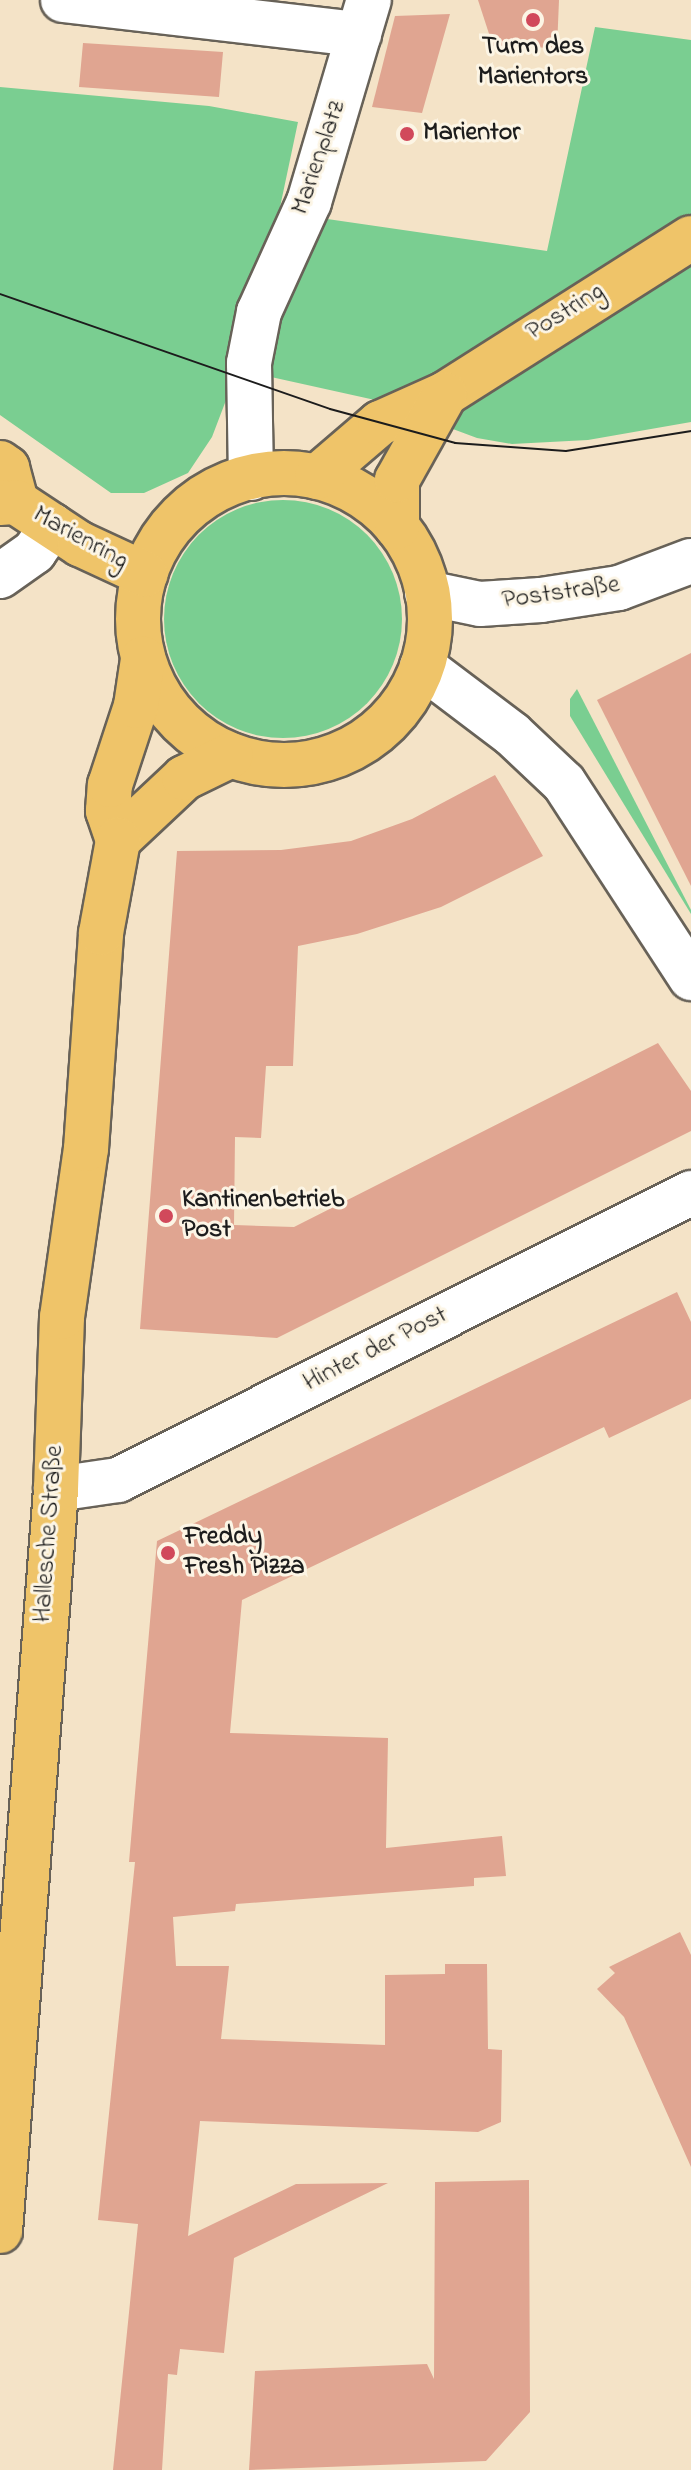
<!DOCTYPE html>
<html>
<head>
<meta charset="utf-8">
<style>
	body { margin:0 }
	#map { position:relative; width:691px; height:2470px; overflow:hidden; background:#f4e3c7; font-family:"Indie Flower",sans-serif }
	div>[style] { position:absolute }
	.green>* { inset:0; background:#7ace91 }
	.round { border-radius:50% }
	.building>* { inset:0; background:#e0a591 }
	.roads { filter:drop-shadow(2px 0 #686258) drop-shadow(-2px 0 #686258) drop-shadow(0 2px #686258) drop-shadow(0 -2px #686258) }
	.minor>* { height:44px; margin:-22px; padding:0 22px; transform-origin:22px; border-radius:22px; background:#fff }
	.major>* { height:44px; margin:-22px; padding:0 22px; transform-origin:22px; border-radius:22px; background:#efc469 }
	.major>.ring { margin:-22px; padding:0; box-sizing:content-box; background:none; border:44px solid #efc469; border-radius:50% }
	.tram>* { height:2px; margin:-1px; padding:0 1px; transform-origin:1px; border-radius:1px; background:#1c1c1c }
	.dots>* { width:22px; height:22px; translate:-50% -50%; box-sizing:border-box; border:4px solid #fcf5e5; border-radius:50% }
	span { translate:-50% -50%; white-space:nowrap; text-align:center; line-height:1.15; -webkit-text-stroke:6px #fcf5e5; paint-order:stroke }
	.poi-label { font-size:26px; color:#1c1c1c; font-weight:700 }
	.left { translate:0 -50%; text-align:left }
	.street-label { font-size:26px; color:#1c1c1c }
</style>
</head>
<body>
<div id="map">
	<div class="green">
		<div style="clip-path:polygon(595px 27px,691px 40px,691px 422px,588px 440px,512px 444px,477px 438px,375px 400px,262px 375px,228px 395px,212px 437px,188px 473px,144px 493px,111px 493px,0 415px,0 87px,209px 106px,298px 122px,279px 212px,547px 251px)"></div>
		<div class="round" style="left:164px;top:500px;width:238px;height:238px"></div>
		<div style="clip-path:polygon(577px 689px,691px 910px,691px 914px,570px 716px,570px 699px)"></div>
	</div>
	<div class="building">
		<div style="clip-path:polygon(478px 0,559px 0,557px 48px,493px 46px)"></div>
		<div style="clip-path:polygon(450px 14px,422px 113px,372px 107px,395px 16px)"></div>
		<div style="clip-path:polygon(83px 43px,223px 52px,219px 97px,79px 87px)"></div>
		<div style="clip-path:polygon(691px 653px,691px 886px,597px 700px)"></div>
		<div style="clip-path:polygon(495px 775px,543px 856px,441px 907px,357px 934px,298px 946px,293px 1066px,266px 1066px,261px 1138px,235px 1137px,234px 1225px,294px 1227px,658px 1043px,691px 1091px,691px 1131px,277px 1338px,140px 1329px,177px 851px,281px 850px,351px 841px,412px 819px)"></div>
		<div style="clip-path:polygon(677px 1292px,691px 1322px,691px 1399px,609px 1438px,604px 1427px,242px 1600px,230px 1733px,388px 1738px,386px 1848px,502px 1836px,506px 1876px,474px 1878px,474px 1886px,236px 1904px,235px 1911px,173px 1917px,176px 1966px,229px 1966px,221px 2039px,385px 2045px,385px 1975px,445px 1974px,445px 1964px,487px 1964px,488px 2049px,502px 2050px,501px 2122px,478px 2132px,200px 2121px,188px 2236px,296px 2184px,388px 2183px,234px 2258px,224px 2353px,180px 2349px,177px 2375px,168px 2374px,162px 2470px,113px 2470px,138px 2224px,98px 2220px,135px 1862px,129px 1862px,157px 1541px)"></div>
		<div style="clip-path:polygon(680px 1932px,691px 1955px,691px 2167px,624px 2017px,597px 1989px,615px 1973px,609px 1967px)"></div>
		<div style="clip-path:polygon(529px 2180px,530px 2412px,486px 2461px,249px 2470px,255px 2371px,427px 2364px,434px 2379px,435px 2182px)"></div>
	</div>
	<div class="roads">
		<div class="minor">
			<div style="left:63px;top:0;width:298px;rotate:6.6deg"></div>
			<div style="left:251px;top:478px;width:115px;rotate:-91deg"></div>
			<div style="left:249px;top:363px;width:52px;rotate:-78.9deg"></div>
			<div style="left:259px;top:312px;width:121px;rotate:-65.6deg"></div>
			<div style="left:309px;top:202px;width:211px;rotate:-73.5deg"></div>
			<div style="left:0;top:576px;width:42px;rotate:-35.2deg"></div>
			<div style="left:34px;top:552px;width:32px;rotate:-55deg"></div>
			<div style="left:427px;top:593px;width:54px;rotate:11.7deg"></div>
			<div style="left:480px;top:604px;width:61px;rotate:-3.8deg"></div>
			<div style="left:541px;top:600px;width:79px;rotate:-8.7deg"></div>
			<div style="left:619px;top:588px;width:77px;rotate:-20.6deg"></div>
			<div style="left:422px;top:666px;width:113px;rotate:37.1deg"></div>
			<div style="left:512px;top:734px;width:71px;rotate:43.3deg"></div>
			<div style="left:564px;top:783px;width:233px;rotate:56.9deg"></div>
			<div style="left:56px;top:1489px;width:63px;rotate:-8.3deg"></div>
			<div style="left:118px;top:1480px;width:641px;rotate:-26.61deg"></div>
		</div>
		<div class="major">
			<div style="left:0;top:463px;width:9px;rotate:36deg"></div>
			<div style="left:7px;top:468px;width:35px;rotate:75deg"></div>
			<div class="ring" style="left:138px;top:473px;width:248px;height:248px"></div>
			<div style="left:317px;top:477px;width:83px;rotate:-40.6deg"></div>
			<div style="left:380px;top:423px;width:71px;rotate:-24deg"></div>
			<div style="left:445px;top:394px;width:291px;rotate:-32.4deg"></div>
			<div style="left:0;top:503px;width:16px;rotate:-4deg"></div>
			<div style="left:16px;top:502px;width:77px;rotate:33.3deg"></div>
			<div style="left:80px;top:544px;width:72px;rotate:24.8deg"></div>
			<div style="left:397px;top:527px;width:47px;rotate:-90deg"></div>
			<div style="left:397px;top:480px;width:98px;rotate:-60.8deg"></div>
			<div style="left:118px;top:840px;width:31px;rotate:-109deg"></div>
			<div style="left:108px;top:811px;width:26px;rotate:-86deg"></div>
			<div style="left:110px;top:785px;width:83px;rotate:-71.8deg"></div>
			<div style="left:136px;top:706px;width:48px;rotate:-81.5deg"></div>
			<div style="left:118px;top:840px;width:91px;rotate:-43.2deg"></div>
			<div style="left:184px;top:778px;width:52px;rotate:-26.1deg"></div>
			<div style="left:0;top:2231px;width:744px;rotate:-85.68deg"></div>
			<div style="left:56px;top:1489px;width:172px;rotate:-88deg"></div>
			<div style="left:62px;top:1317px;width:170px;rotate:-81.9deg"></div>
			<div style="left:86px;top:1149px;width:217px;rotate:-86deg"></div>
			<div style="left:101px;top:933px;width:95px;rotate:-79.6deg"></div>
		</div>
	</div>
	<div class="tram">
		<div style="left:0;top:294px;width:349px;rotate:19.2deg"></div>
		<div style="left:330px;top:409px;width:130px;rotate:15.2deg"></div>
		<div style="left:455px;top:443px;width:111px;rotate:4.1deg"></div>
		<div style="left:566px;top:451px;width:127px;rotate:-9.1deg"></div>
	</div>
	<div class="dots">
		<div style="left:533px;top:20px;background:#d1495b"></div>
		<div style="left:407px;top:134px;background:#d1495b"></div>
		<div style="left:166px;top:1216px;background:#d1495b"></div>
		<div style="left:168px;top:1553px;background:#d1495b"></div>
	</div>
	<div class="poi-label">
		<span style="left:533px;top:63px">Turm des<br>Marientors</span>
		<span class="left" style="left:423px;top:134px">Marientor</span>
		<span class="left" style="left:182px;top:1216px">Kantinenbetrieb<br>Post</span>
		<span class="left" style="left:184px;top:1553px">Freddy<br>Fresh Pizza</span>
	</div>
	<div class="street-label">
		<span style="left:320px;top:158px;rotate:-71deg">Marienplatz</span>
		<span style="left:566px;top:313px;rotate:-32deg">Postring</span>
		<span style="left:80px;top:539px;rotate:29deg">Marienring</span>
		<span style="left:561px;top:594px;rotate:-8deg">Poststraße</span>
		<span style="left:376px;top:1350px;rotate:-27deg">Hinter der Post</span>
		<span style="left:50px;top:1534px;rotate:-86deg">Hallesche Straße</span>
	</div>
</div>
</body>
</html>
